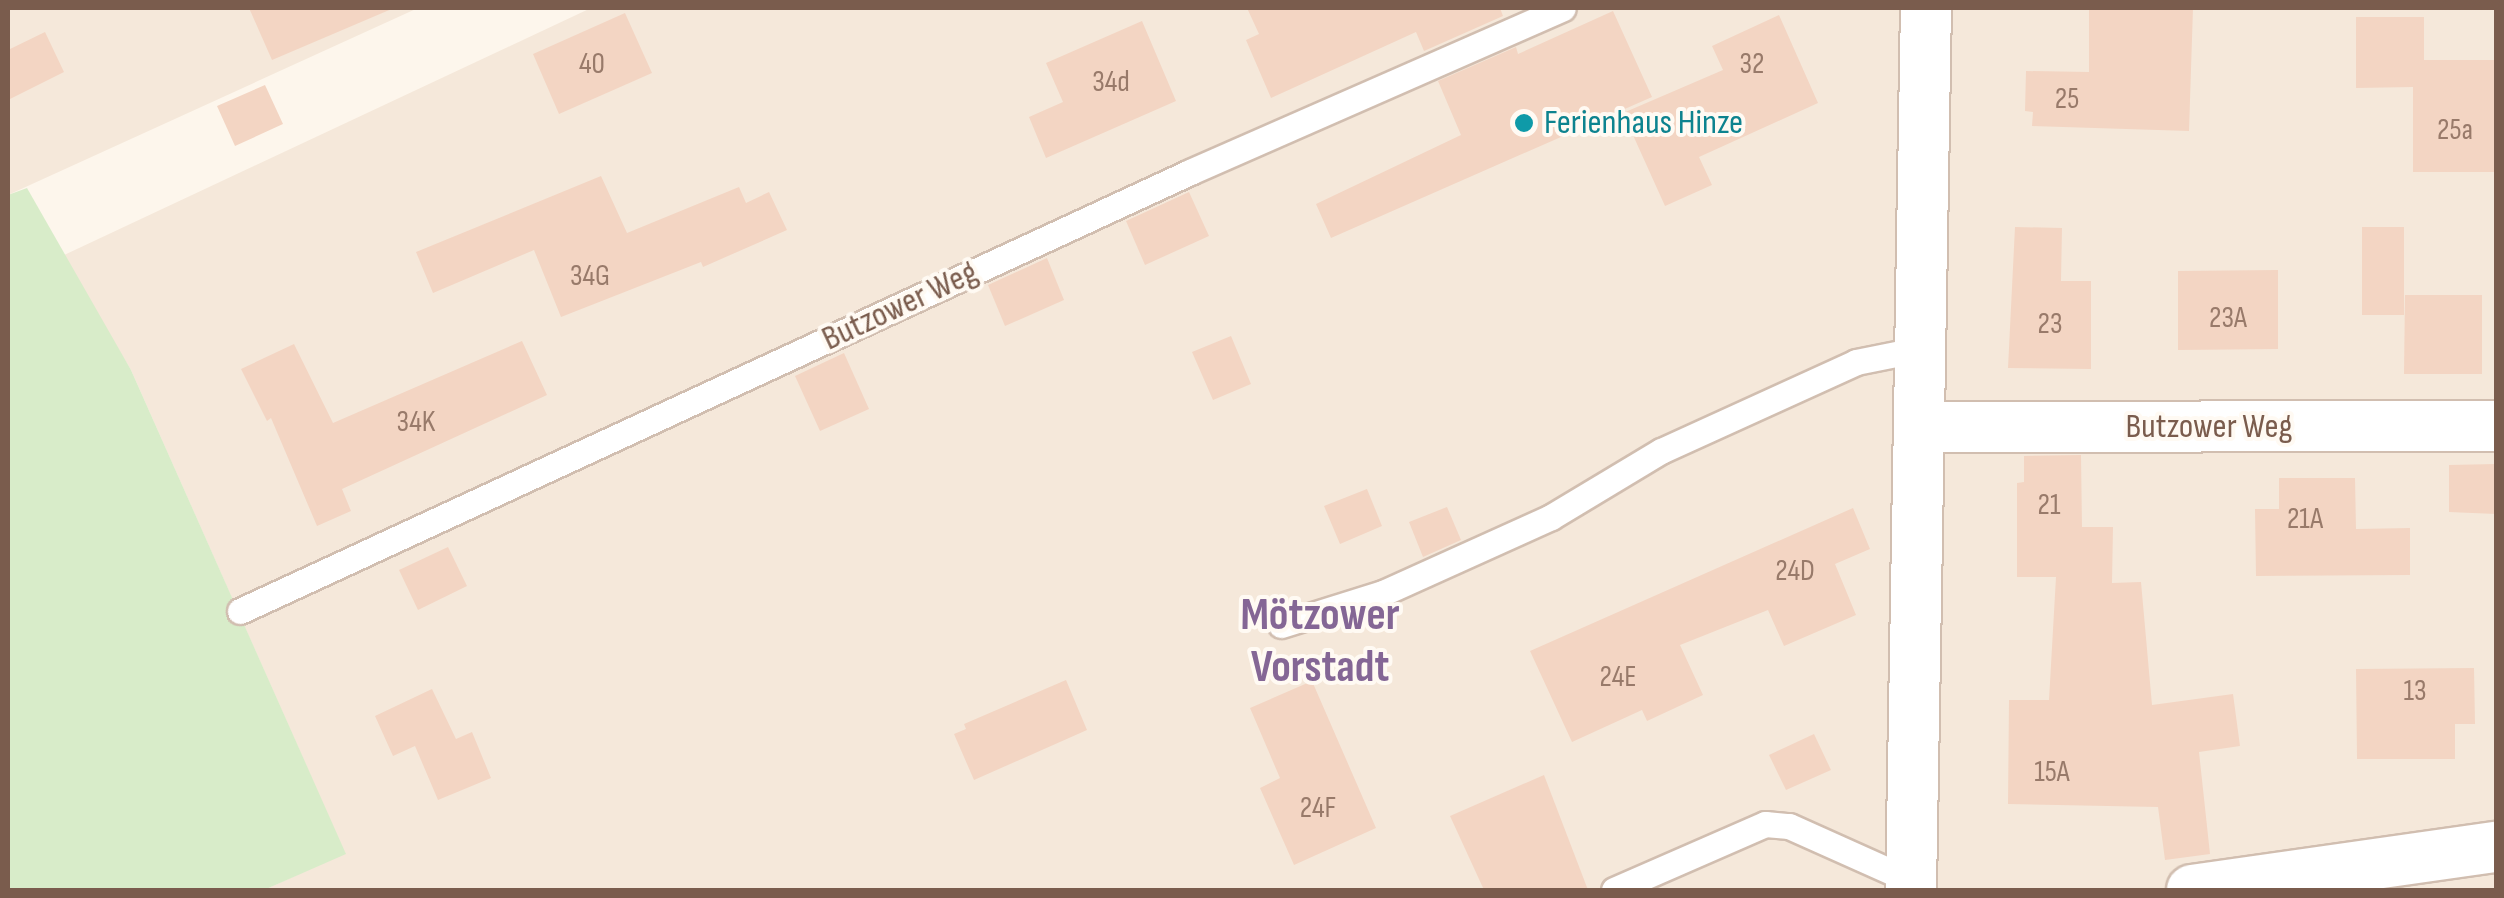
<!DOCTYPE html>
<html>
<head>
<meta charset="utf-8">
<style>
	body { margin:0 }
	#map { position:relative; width:2504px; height:898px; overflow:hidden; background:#fdf6ec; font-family:"Sofia Sans Condensed",sans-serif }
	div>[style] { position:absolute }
	.residential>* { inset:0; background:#f5e8da }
	.green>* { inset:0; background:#d8ecc9 }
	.building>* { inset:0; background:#f3d5c3 }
	.roads { filter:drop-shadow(2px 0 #d1beb0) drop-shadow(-2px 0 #d1beb0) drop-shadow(0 2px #d1beb0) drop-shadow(0 -2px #d1beb0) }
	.service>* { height:25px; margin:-12.5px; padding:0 12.5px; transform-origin:12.5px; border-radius:12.5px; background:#fff }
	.minor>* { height:50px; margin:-25px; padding:0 25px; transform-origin:25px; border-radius:25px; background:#fff }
	.dots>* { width:28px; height:28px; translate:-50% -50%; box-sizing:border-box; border:5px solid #fffaf3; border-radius:50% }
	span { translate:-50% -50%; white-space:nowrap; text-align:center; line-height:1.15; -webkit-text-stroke:8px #fffaf3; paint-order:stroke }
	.number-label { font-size:30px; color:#987a6a }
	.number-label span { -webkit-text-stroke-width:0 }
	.culture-label { font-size:35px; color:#0d838f }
	.left { translate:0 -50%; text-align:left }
	.street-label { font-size:35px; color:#7a5c4d }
	.district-label { font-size:45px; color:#846695; font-weight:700 }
	.frame { position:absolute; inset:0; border:10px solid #7a5c4d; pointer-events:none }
</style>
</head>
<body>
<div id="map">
	<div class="residential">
		<div style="clip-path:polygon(8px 8px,418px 8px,8px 195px)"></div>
		<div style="clip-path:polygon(591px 8px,2496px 8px,2496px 890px,264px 890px,345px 853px,131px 370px,62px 256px)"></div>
	</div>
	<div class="green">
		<div style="clip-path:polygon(27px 188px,131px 370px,346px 854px,264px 890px,8px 890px,8px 195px)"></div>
	</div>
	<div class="building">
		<div style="clip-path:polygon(249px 8px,394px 8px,272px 60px)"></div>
		<div style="clip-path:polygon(1247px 8px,1500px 8px,1503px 16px,1424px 51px,1416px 32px,1271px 98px,1246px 40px,1259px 34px)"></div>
		<div style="clip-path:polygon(2089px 8px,2193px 8px,2189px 131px,2032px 126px,2033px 112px,2025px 111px,2026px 71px,2089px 72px)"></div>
		<div style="clip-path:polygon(1613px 11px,1652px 97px,1331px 238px,1316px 204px,1461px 135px,1438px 81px,1516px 47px,1518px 54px)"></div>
		<div style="clip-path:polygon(625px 13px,652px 73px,559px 114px,533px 54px)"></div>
		<div style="clip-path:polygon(1779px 15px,1818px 103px,1699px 157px,1712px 185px,1665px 206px,1623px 113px,1723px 70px,1712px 46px)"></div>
		<div style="clip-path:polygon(2356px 17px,2424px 17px,2424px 60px,2496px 60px,2496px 172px,2413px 172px,2413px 87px,2356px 88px)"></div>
		<div style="clip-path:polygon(1142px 21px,1176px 101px,1046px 158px,1029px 117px,1063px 102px,1046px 63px)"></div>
		<div style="clip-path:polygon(45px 32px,64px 72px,8px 100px,8px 50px)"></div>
		<div style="clip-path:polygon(265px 85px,283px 124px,235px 146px,217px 106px)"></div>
		<div style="clip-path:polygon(601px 176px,627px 233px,739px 187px,746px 203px,769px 192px,787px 230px,703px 267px,701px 262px,561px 317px,534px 250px,433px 293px,416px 252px)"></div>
		<div style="clip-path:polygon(1189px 192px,1209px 236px,1145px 265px,1126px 221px)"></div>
		<div style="clip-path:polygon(2015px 227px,2062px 228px,2061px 281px,2091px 281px,2091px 369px,2008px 368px)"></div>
		<div style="clip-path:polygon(2362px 227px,2404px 227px,2404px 315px,2362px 315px)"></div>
		<div style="clip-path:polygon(1047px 258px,1064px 300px,1005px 326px,988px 285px)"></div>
		<div style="clip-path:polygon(2278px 270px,2278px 349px,2178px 350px,2178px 271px)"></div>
		<div style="clip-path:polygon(2405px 295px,2482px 295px,2482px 374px,2404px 374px)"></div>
		<div style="clip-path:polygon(1231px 336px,1251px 384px,1213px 400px,1192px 352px)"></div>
		<div style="clip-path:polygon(522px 341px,547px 395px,342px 489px,351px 511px,317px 526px,271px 418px,267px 421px,241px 369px,294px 344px,333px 423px)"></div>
		<div style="clip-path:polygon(844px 353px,869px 409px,820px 431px,795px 376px)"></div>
		<div style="clip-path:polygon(2081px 455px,2082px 527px,2113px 527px,2112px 583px,2141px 582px,2152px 705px,2233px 694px,2240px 746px,2199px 752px,2210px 854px,2165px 860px,2158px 807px,2008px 804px,2009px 700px,2049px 700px,2056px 577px,2017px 577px,2017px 483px,2024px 482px,2024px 456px)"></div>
		<div style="clip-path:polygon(2496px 464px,2496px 514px,2449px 512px,2449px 465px)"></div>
		<div style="clip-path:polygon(2279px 478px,2355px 478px,2356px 529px,2410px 528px,2410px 575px,2256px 576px,2255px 509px,2279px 509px)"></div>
		<div style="clip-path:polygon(1367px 489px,1382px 526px,1340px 544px,1324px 506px)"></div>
		<div style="clip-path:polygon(1447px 507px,1461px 540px,1423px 557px,1409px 522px)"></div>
		<div style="clip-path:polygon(1853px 508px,1870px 549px,1835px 564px,1856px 615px,1784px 646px,1768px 610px,1680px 645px,1703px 695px,1647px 721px,1642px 710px,1572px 742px,1530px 651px)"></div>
		<div style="clip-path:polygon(448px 547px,467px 586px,418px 610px,399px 570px)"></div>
		<div style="clip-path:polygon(2474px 668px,2475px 724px,2455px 724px,2455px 759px,2357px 759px,2356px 669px)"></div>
		<div style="clip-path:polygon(1066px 680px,1087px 730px,974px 780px,954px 734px,966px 729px,964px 724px)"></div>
		<div style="clip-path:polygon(1312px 681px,1376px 828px,1294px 865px,1260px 788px,1280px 778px,1250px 708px)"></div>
		<div style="clip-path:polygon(432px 689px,456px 739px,472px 732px,491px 778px,438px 800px,415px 746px,393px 756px,375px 716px)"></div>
		<div style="clip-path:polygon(1814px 734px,1831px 770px,1786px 790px,1769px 755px)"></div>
		<div style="clip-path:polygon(1544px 775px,1588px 890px,1484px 890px,1450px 816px)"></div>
	</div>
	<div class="roads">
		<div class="service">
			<div style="left:240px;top:611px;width:1047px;rotate:-24.8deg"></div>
			<div style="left:1190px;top:172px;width:407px;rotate:-23.7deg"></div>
			<div style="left:1281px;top:625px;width:107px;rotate:-17.4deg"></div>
			<div style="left:1383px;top:593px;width:184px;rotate:-24.3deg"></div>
			<div style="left:1551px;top:517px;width:128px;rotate:-31deg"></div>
			<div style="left:1661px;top:451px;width:214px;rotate:-24.5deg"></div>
			<div style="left:1856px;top:362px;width:66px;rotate:-11.3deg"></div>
			<div style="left:1614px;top:890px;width:165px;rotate:-23.6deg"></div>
			<div style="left:1765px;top:824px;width:24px;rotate:5deg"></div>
			<div style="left:1789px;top:826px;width:133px;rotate:24.1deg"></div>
		</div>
		<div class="minor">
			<div style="left:1921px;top:427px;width:575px;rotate:-0.1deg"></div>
			<div style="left:1911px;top:890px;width:882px;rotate:-89.03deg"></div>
			<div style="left:2192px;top:890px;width:307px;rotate:-8.1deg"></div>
		</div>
	</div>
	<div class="dots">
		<div style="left:1524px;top:123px;background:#0f9aa8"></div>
	</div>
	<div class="number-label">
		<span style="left:592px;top:64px">40</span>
		<span style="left:1752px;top:64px">32</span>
		<span style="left:1111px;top:82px">34d</span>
		<span style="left:2067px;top:99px">25</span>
		<span style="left:2455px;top:130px">25a</span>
		<span style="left:590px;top:276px">34G</span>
		<span style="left:2228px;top:318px">23A</span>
		<span style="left:2050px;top:324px">23</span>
		<span style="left:416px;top:422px">34K</span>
		<span style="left:2049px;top:505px">21</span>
		<span style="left:2305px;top:519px">21A</span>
		<span style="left:1795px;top:571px">24D</span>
		<span style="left:1618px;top:677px">24E</span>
		<span style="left:2415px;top:691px">13</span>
		<span style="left:2052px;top:772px">15A</span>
		<span style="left:1318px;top:808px">24F</span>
	</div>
	<div class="culture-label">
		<span class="left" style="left:1544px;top:123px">Ferienhaus Hinze</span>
	</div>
	<div class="street-label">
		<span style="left:900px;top:306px;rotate:-25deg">Butzower Weg</span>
		<span style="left:2209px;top:427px">Butzower Weg</span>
	</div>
	<div class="district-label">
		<span style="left:1320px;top:642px">Mötzower<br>Vorstadt</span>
	</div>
	<div class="frame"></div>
</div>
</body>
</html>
